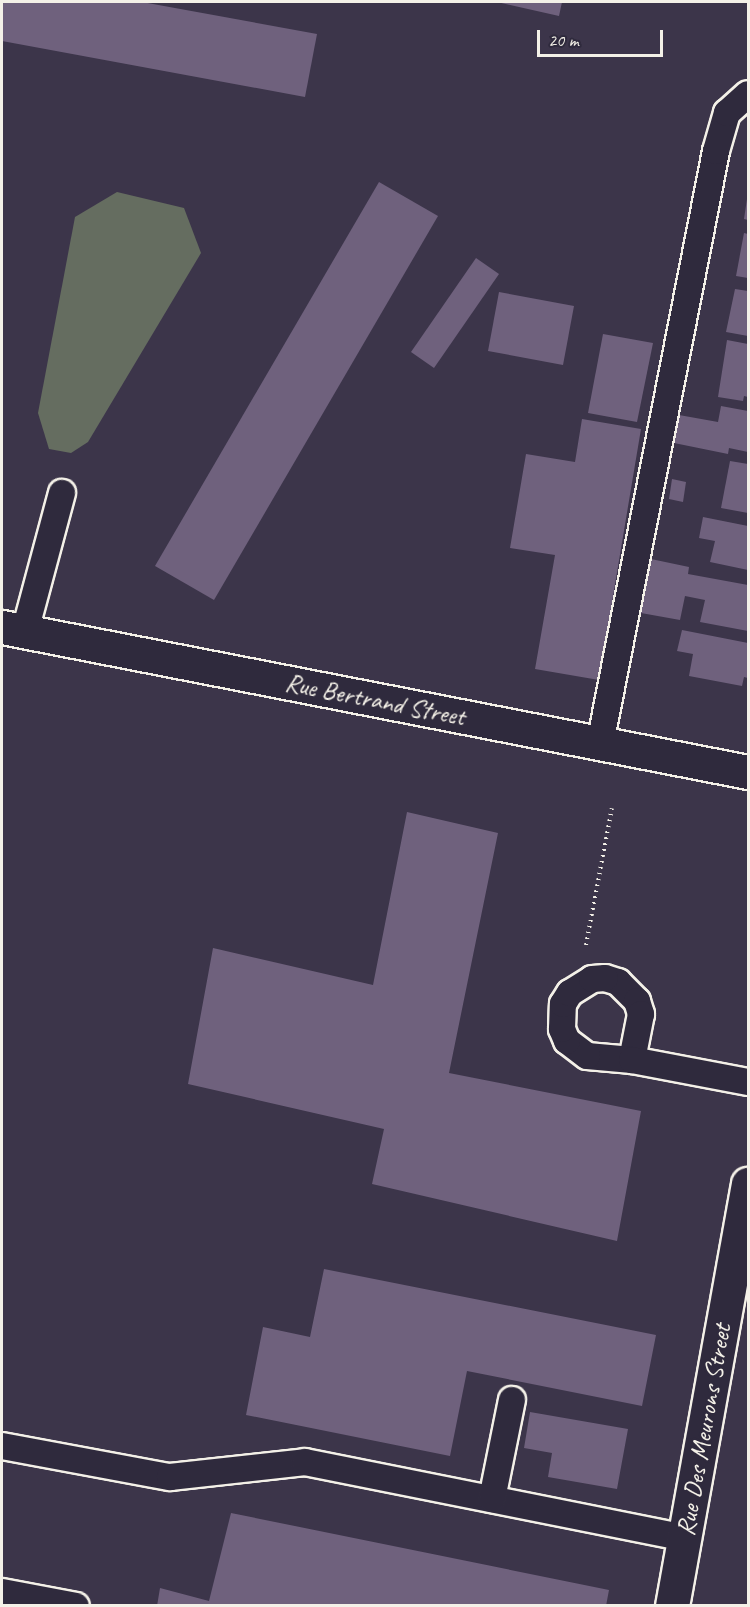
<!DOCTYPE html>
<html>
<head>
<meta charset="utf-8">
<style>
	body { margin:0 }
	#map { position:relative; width:750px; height:1607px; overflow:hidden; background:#3c354a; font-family:Caveat,sans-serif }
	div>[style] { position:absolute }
	.green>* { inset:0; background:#656d60 }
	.building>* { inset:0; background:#6f617d }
	.path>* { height:4px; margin-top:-2px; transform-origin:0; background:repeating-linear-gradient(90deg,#f4f1e8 0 1.5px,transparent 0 6px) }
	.roads { filter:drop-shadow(2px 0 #f4f1e8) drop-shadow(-2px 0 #f4f1e8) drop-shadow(0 2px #f4f1e8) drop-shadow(0 -2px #f4f1e8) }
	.service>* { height:26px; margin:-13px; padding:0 13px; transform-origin:13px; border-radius:13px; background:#2f2a3d }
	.minor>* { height:33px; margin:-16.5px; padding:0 16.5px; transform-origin:16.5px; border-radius:16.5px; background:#2f2a3d }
	.tertiary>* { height:33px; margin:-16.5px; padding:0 16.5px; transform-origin:16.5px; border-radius:16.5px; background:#2f2a3d }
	span { translate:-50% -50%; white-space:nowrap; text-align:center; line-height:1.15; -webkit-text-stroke:4.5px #2f2a3d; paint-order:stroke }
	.street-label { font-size:26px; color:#f4f1e8 }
	.frame { position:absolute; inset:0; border:3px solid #f4f1e8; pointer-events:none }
	.scale { position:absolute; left:537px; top:30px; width:126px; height:27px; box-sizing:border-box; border:3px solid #f4f1e8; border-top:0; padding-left:8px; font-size:18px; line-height:21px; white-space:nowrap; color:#f4f1e8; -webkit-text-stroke:4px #2f2a3d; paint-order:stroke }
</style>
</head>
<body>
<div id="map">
	<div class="green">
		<div style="clip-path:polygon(117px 192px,184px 208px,201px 253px,88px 442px,71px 453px,49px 449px,38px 413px,75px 217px)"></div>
	</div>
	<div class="building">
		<div style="clip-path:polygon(2px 2px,142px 2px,317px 34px,305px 97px,2px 41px)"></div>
		<div style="clip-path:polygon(497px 2px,562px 2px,559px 16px)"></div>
		<div style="clip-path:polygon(379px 182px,438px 216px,214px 600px,155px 566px)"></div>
		<div style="clip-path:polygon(747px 199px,748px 200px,748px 220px,744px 219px)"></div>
		<div style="clip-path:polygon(744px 233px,748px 234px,748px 278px,736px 276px)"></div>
		<div style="clip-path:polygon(476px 258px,499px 274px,434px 368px,411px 352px)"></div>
		<div style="clip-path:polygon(735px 289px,748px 291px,748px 336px,726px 332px)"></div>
		<div style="clip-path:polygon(499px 292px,574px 306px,563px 365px,488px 351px)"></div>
		<div style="clip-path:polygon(603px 334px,653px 343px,637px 422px,588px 413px)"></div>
		<div style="clip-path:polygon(727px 340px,748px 344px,748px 397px,744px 396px,743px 401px,718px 397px)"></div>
		<div style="clip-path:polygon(721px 406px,748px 411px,748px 452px,729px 448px,728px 454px,674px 443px,679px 415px,718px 422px)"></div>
		<div style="clip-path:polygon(582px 419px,641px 429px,599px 680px,535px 669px,555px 555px,510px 548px,526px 454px,575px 462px)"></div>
		<div style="clip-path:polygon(730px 461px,748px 464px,748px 513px,721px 508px)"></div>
		<div style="clip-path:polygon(672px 479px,686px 482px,683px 502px,669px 499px)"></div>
		<div style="clip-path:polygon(703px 517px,748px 526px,748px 570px,710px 562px,715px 541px,699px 538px)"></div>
		<div style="clip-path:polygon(651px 559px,689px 567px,688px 574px,748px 585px,748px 631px,700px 622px,705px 600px,685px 596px,680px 620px,641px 613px)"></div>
		<div style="clip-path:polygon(682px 630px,748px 643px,748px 678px,744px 677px,742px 686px,689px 676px,693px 654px,677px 651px)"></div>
		<div style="clip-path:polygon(407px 812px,498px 833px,449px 1073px,641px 1111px,617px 1241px,372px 1184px,384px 1129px,188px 1084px,213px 948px,373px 985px)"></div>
		<div style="clip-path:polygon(324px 1269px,656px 1335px,642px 1406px,467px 1371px,450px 1456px,246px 1415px,263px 1327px,310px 1337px)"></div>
		<div style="clip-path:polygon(530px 1412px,628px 1429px,617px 1489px,548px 1477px,552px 1453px,524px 1448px)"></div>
		<div style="clip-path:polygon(231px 1513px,609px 1590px,606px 1606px,157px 1606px,160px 1588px,209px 1601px)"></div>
	</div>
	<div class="path">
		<div style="left:586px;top:945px;width:139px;rotate:-79.3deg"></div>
	</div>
	<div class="roads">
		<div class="service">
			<div style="left:25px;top:631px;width:143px;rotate:-75deg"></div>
			<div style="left:600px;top:744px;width:604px;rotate:-78.93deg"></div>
			<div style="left:716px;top:151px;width:40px;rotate:-74deg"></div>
			<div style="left:727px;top:113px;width:28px;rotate:-42deg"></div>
			<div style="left:605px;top:978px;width:14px;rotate:17deg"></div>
			<div style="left:618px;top:982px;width:27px;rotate:45deg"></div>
			<div style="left:637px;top:1001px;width:14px;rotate:73deg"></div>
			<div style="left:641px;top:1014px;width:47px;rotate:101.1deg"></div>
			<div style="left:632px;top:1060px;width:45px;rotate:-174.9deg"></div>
			<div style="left:587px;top:1056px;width:25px;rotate:-143deg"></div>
			<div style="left:567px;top:1041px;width:13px;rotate:-113deg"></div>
			<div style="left:562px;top:1029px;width:25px;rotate:-88deg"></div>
			<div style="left:563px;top:1004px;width:13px;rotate:-58deg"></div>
			<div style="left:570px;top:993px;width:26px;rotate:-32deg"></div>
			<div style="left:592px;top:979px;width:13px;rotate:-4deg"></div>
			<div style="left:632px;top:1060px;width:118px;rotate:10.7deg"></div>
			<div style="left:2px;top:1446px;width:171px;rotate:10.5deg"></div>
			<div style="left:170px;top:1477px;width:136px;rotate:-6.3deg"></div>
			<div style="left:305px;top:1462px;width:388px;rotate:11.3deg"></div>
			<div style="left:492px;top:1499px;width:101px;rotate:-78.6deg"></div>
			<div style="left:2px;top:1592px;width:75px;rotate:10.7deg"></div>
		</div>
		<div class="minor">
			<div style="left:2px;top:627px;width:760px;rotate:11deg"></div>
		</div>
		<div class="tertiary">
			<div style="left:672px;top:1606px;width:429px;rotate:-79.8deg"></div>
		</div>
	</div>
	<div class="street-label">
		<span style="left:375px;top:700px;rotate:11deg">Rue Bertrand Street</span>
		<span style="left:704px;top:1430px;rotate:-80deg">Rue Des Meurons Street</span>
	</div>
	<div class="frame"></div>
	<div class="scale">20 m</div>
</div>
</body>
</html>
